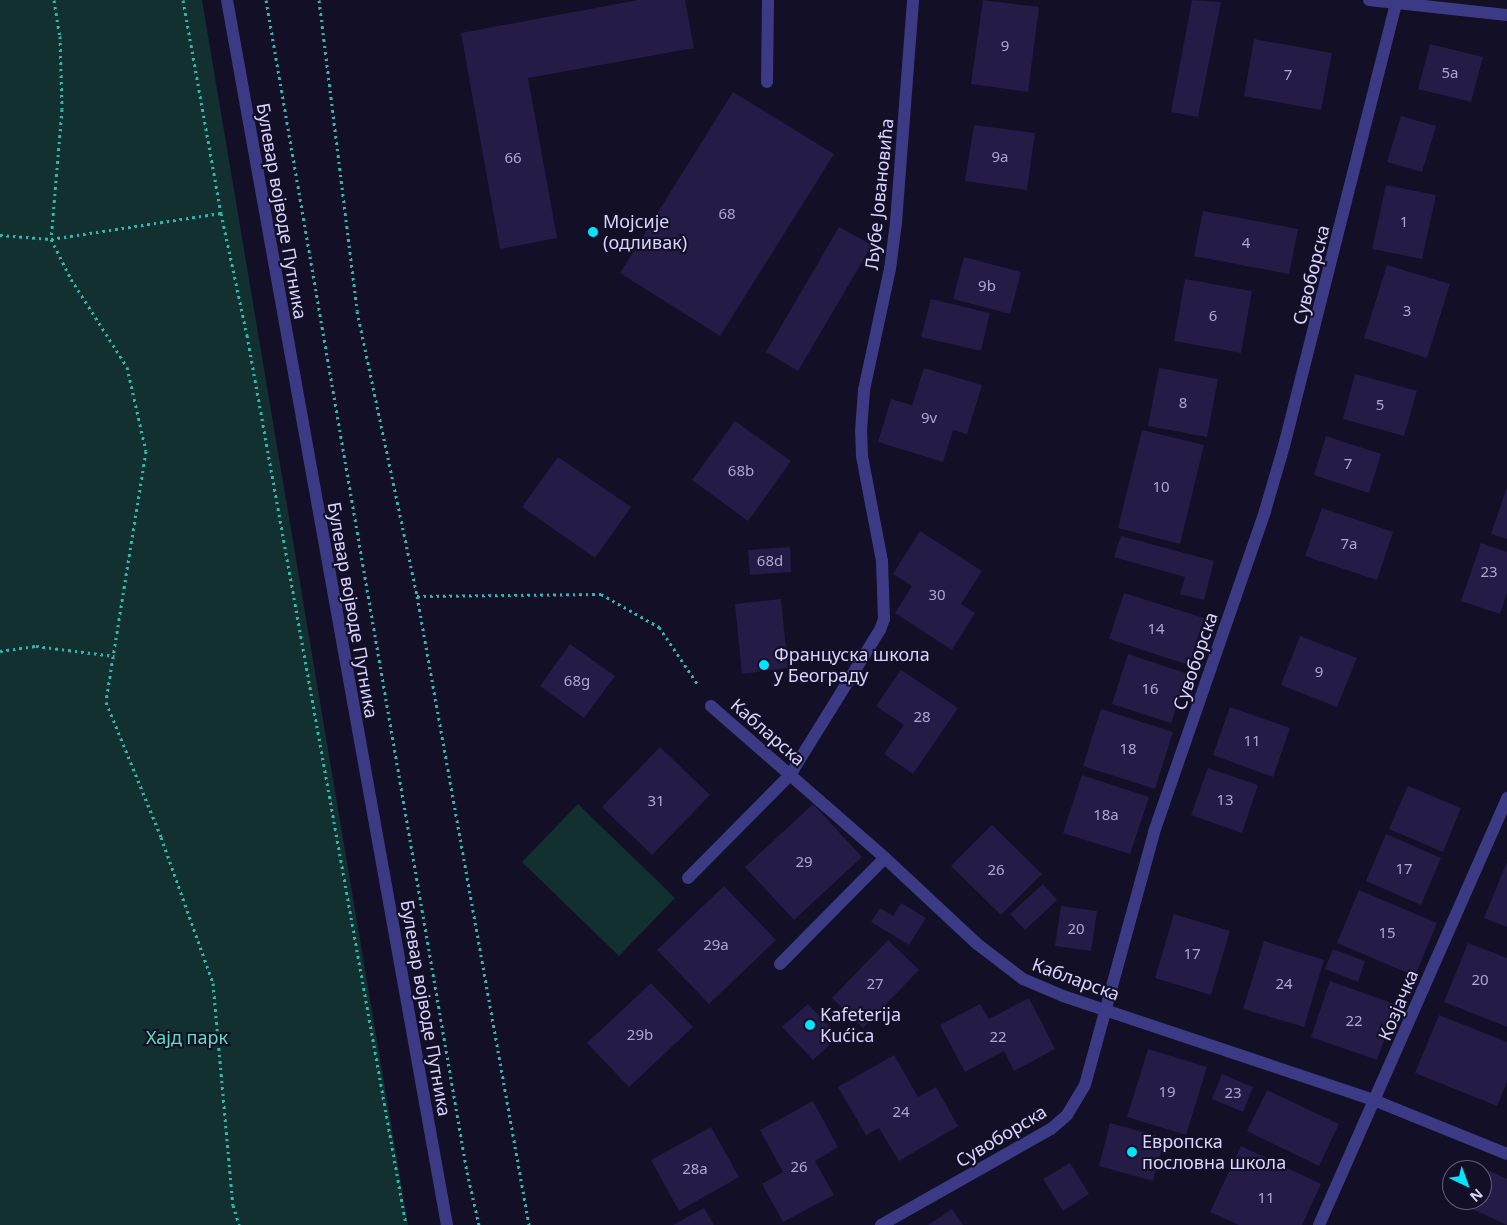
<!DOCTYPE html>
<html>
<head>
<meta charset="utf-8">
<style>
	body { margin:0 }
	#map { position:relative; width:1507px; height:1225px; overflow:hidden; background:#130f26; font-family:"Noto Sans",sans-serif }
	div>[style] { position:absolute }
	.green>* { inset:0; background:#12302f }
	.building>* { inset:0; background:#241b47 }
	.path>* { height:3px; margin-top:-1.5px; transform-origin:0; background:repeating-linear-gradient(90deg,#2fb8b0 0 2.5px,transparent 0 6.5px) }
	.minor>* { height:12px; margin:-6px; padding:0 6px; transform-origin:6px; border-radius:6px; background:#3d3a85 }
	.dots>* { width:14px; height:14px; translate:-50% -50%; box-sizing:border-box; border:2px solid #130f26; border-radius:50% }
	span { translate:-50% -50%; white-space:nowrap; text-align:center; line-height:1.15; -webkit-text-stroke:4px #130f26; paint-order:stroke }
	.number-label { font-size:15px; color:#aca6d1 }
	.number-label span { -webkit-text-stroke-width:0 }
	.street-label { font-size:18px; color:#d9d4ff }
	.poi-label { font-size:18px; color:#d9d4ff }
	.left { translate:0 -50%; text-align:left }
	.park-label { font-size:18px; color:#5fe0c0 }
	.north { position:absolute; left:1442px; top:1160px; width:50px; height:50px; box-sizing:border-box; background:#130f26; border:1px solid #625e7d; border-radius:50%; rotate:138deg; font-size:14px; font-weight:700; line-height:20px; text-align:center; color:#d9d4ff }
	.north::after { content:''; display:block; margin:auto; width:18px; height:22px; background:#00e5ff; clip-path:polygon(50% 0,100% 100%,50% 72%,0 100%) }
</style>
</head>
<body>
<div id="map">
	<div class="green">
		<div style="clip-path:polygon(0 0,202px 0,408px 1225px,0 1225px)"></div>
		<div style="clip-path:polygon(578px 804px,675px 898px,619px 956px,522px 862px)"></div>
	</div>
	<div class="building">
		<div style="clip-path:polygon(638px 0,685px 0,694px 48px,528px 78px,557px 238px,500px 249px,461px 33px)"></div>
		<div style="clip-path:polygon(983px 0,1039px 7px,1028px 92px,971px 84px)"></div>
		<div style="clip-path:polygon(1192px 0,1221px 2px,1198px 117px,1171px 112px)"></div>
		<div style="clip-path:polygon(1254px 39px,1332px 53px,1321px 110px,1244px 96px)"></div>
		<div style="clip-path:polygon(1430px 44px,1483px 57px,1471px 102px,1418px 89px)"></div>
		<div style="clip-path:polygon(733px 92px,834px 154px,720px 336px,620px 273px)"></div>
		<div style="clip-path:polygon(1401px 116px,1436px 126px,1422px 172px,1387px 162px)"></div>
		<div style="clip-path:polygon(974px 125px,1035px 133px,1027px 190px,965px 181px)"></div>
		<div style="clip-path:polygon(1386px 185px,1436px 195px,1422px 259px,1372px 249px)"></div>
		<div style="clip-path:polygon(1203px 211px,1298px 229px,1289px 274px,1194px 256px)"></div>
		<div style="clip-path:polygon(839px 227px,872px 245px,798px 371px,766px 352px)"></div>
		<div style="clip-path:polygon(964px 257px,1021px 272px,1010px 314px,953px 299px)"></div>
		<div style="clip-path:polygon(1387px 265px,1450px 284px,1427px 358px,1364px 338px)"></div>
		<div style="clip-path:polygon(1185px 279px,1252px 291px,1241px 353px,1174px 341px)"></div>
		<div style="clip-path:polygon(931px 299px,990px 313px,981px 351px,921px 337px)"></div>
		<div style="clip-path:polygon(924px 368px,982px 385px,967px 434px,953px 430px,943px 462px,878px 442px,891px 399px,912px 405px)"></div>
		<div style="clip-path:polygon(1159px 368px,1218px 379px,1207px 437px,1148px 426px)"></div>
		<div style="clip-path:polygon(1355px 374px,1417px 391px,1404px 436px,1343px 419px)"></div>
		<div style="clip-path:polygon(735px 421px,791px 461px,748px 521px,692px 480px)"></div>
		<div style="clip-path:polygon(1142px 430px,1204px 445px,1180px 544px,1118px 528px)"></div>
		<div style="clip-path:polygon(1326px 436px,1381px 454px,1369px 493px,1314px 475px)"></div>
		<div style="clip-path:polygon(558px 457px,631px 507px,595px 558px,522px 507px)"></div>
		<div style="clip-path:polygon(1507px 487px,1507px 539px,1491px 534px)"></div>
		<div style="clip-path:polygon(1322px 508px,1393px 532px,1377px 580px,1305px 556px)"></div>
		<div style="clip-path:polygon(920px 531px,982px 571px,961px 604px,975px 613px,952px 650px,895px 613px,912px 586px,893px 574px)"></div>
		<div style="clip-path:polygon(1121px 536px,1214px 561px,1204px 600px,1180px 594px,1185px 577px,1114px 557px)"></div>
		<div style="clip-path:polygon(1481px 543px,1507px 552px,1507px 593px,1500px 614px,1461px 601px)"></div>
		<div style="clip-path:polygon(790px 547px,791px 572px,750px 575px,748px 550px)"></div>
		<div style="clip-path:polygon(1124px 593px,1204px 618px,1189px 665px,1109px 639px)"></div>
		<div style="clip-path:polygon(781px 599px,788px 668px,742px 674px,735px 604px)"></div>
		<div style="clip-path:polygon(1300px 636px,1357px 658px,1337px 707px,1281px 685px)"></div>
		<div style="clip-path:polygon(570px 644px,615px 676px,584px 718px,540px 686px)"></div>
		<div style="clip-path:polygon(1128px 654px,1188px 674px,1171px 723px,1112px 704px)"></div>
		<div style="clip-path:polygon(901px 670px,958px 708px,913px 774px,884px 754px,904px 725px,876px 706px)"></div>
		<div style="clip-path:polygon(1230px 707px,1290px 728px,1273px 777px,1213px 755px)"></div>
		<div style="clip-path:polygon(1101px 709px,1173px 732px,1155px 789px,1083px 766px)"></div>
		<div style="clip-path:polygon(660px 747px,710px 795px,652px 855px,602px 807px)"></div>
		<div style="clip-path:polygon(1208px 768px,1258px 785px,1242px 833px,1191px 815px)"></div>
		<div style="clip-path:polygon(1082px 775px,1149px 797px,1130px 854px,1063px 833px)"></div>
		<div style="clip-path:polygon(1408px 786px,1461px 808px,1443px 852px,1389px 829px)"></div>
		<div style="clip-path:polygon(813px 804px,862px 857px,794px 920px,745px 867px)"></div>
		<div style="clip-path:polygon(992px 825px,1042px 874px,1001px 915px,951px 866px)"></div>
		<div style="clip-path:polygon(1386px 834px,1441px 858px,1421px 905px,1366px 881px)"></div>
		<div style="clip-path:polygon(1507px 862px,1507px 927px,1484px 918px)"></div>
		<div style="clip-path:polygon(1043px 884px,1057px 900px,1025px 930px,1010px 914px)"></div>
		<div style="clip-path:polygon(724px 886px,776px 940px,709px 1004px,657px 950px)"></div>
		<div style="clip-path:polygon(1359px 890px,1437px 923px,1415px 976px,1337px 943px)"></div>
		<div style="clip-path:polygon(901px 903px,926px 918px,909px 945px,871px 922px,880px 908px,893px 916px)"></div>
		<div style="clip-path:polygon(1061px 906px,1097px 911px,1091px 951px,1055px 946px)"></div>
		<div style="clip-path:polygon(1174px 914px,1230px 931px,1211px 995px,1155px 978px)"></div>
		<div style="clip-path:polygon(888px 940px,919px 970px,863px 1028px,832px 998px)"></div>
		<div style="clip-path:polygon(1264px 941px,1324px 960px,1304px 1027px,1243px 1009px)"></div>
		<div style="clip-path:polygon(1468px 943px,1507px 958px,1507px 1027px,1444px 1002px)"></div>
		<div style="clip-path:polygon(1333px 949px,1365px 961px,1358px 982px,1325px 969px)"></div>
		<div style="clip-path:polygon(1330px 981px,1397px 1005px,1377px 1060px,1311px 1037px)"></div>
		<div style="clip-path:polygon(651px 983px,693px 1027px,629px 1087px,587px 1043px)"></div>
		<div style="clip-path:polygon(1029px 998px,1055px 1049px,1014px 1071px,1004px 1051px,965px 1072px,940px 1025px,980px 1004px,989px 1019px)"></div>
		<div style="clip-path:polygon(808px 1004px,839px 1036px,813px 1060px,782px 1027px)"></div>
		<div style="clip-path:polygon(1439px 1015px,1507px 1042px,1507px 1082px,1497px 1106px,1415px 1073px)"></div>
		<div style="clip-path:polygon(1148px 1049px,1207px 1067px,1186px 1135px,1127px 1117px)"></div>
		<div style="clip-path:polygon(894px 1055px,918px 1097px,936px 1087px,958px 1126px,899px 1161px,879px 1128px,866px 1135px,838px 1087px)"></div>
		<div style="clip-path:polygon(1222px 1074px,1253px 1087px,1243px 1112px,1212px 1099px)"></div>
		<div style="clip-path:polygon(1267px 1090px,1339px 1124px,1319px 1166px,1247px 1131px)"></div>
		<div style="clip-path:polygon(813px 1101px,838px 1147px,815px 1161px,834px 1195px,783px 1222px,762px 1184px,783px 1172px,760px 1130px)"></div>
		<div style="clip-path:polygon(1110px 1123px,1165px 1138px,1153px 1181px,1099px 1166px)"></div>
		<div style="clip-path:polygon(711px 1127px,739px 1177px,679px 1211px,651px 1160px)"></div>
		<div style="clip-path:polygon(1241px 1146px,1321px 1184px,1302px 1225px,1239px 1225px,1210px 1212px)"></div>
		<div style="clip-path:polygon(1070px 1163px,1089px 1194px,1063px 1211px,1043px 1179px)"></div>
		<div style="clip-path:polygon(1477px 1165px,1507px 1179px,1507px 1225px,1459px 1203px,1460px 1200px,1482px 1200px,1482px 1170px,1475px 1170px)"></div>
		<div style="clip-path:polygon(704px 1208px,714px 1225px,673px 1225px)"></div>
		<div style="clip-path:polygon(952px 1209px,963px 1225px,928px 1225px)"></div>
	</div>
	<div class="path">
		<div style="left:54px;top:0;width:36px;rotate:81deg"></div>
		<div style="left:60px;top:36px;width:73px;rotate:88.4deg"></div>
		<div style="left:62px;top:109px;width:130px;rotate:94.8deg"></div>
		<div style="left:51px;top:239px;width:45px;rotate:63.4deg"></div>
		<div style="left:71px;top:279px;width:104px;rotate:57.5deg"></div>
		<div style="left:127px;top:367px;width:86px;rotate:77.3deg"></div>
		<div style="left:146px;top:451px;width:254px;rotate:99.1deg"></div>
		<div style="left:106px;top:702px;width:146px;rotate:67.8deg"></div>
		<div style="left:161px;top:837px;width:155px;rotate:70.4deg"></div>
		<div style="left:213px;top:983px;width:223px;rotate:84.9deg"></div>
		<div style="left:233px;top:1205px;width:21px;rotate:73deg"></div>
		<div style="left:183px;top:0;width:216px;rotate:79.9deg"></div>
		<div style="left:221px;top:213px;width:125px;rotate:78deg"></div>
		<div style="left:247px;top:335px;width:904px;rotate:79.87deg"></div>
		<div style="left:266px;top:0;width:1189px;rotate:80.27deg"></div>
		<div style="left:467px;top:1172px;width:54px;rotate:77.2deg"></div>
		<div style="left:319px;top:0;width:313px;rotate:83deg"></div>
		<div style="left:357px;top:311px;width:291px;rotate:78.1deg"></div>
		<div style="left:417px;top:596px;width:639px;rotate:79.9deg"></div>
		<div style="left:0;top:235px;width:51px;rotate:4.5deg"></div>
		<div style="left:51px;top:239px;width:172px;rotate:-8.7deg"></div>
		<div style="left:417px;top:596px;width:184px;rotate:-0.6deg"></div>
		<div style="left:601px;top:594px;width:67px;rotate:29.6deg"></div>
		<div style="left:659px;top:627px;width:71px;rotate:55.9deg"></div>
		<div style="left:0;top:651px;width:36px;rotate:-8deg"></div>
		<div style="left:36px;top:646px;width:79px;rotate:7.3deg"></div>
	</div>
	<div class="minor">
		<div style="left:227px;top:0;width:1245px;rotate:79.82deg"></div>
		<div style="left:1369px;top:0;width:139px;rotate:6.2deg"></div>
		<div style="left:767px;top:82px;width:82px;rotate:-89.3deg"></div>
		<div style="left:711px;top:706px;width:231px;rotate:41.1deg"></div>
		<div style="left:885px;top:858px;width:125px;rotate:43deg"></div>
		<div style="left:976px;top:943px;width:59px;rotate:37.5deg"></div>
		<div style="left:1023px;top:979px;width:43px;rotate:23deg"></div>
		<div style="left:1063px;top:996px;width:330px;rotate:18.5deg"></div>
		<div style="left:1376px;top:1101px;width:141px;rotate:22deg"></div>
		<div style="left:688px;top:878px;width:145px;rotate:-45.3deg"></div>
		<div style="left:790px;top:775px;width:171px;rotate:-58.2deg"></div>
		<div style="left:880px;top:630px;width:12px;rotate:-70deg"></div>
		<div style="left:884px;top:619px;width:58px;rotate:-92deg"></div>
		<div style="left:882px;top:561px;width:107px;rotate:-100.8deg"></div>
		<div style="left:862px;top:456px;width:25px;rotate:-92deg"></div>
		<div style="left:861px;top:431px;width:41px;rotate:-85.8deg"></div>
		<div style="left:864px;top:390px;width:124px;rotate:-77.9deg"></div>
		<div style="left:890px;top:269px;width:47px;rotate:-82.7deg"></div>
		<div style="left:896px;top:222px;width:223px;rotate:-85.6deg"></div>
		<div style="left:780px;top:964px;width:149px;rotate:-45.3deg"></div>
		<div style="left:881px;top:1225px;width:195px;rotate:-29.5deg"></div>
		<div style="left:1051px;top:1129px;width:21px;rotate:-41deg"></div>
		<div style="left:1067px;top:1115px;width:35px;rotate:-59deg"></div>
		<div style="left:1085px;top:1085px;width:262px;rotate:-74.7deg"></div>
		<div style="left:1154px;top:832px;width:340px;rotate:-70.9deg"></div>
		<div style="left:1265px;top:511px;width:68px;rotate:-73.7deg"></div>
		<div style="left:1284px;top:446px;width:456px;rotate:-75.8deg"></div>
		<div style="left:1319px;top:1225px;width:467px;rotate:-66.2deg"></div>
	</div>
	<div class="dots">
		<div style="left:593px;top:232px;background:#00e5ff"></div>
		<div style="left:764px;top:665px;background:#00e5ff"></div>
		<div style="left:810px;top:1025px;background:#00e5ff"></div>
		<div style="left:1132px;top:1152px;background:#00e5ff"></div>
	</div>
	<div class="number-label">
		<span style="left:1005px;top:46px">9</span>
		<span style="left:1450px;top:73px">5a</span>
		<span style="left:1288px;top:75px">7</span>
		<span style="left:1000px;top:157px">9a</span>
		<span style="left:513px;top:158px">66</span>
		<span style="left:727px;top:214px">68</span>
		<span style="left:1404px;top:222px">1</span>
		<span style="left:1246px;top:243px">4</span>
		<span style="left:987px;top:286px">9b</span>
		<span style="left:1407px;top:311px">3</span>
		<span style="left:1213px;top:316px">6</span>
		<span style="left:1183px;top:403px">8</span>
		<span style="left:1380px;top:405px">5</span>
		<span style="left:929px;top:418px">9v</span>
		<span style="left:1348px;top:464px">7</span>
		<span style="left:741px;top:471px">68b</span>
		<span style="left:1161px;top:487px">10</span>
		<span style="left:1349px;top:544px">7a</span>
		<span style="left:770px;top:561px">68d</span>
		<span style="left:1489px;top:572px">23</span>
		<span style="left:937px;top:595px">30</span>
		<span style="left:1156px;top:629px">14</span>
		<span style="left:1319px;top:672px">9</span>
		<span style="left:577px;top:681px">68g</span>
		<span style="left:1150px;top:689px">16</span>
		<span style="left:922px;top:717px">28</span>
		<span style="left:1252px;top:741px">11</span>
		<span style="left:1128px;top:749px">18</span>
		<span style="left:1225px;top:800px">13</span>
		<span style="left:656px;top:801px">31</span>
		<span style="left:1106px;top:815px">18a</span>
		<span style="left:804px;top:862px">29</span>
		<span style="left:1404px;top:869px">17</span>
		<span style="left:996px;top:870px">26</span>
		<span style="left:1076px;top:929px">20</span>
		<span style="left:1387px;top:933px">15</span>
		<span style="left:716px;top:945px">29a</span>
		<span style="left:1192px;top:954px">17</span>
		<span style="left:1480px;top:980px">20</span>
		<span style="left:875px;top:984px">27</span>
		<span style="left:1284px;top:984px">24</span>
		<span style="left:1354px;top:1021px">22</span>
		<span style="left:640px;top:1035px">29b</span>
		<span style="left:998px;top:1037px">22</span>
		<span style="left:1167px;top:1092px">19</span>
		<span style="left:1233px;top:1093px">23</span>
		<span style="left:901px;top:1112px">24</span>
		<span style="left:799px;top:1167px">26</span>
		<span style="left:695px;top:1169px">28a</span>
		<span style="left:1266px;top:1198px">11</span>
	</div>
	<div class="street-label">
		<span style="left:879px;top:194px;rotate:-84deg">Љубе Јовановића</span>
		<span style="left:282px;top:211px;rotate:80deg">Булевар војводе Путника</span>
		<span style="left:1311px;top:275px;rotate:-76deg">Сувоборска</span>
		<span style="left:353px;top:610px;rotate:80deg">Булевар војводе Путника</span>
		<span style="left:1195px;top:661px;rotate:-71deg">Сувоборска</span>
		<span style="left:768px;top:732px;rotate:41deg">Кабларска</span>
		<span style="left:1076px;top:979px;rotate:20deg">Кабларска</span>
		<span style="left:1398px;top:1005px;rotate:-67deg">Козјачка</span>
		<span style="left:426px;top:1008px;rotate:80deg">Булевар војводе Путника</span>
		<span style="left:1001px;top:1136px;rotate:-31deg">Сувоборска</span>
	</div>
	<div class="poi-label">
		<span class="left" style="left:603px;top:232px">Мојсије<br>(одливак)</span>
		<span class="left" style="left:774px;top:665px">Француска школа<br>у Београду</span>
		<span class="left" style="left:820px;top:1025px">Kafeterija<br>Kućica</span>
		<span class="left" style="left:1142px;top:1152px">Европска<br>пословна школа</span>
	</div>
	<div class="park-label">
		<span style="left:187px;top:1037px">Хајд парк</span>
	</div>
	<div class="north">N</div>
</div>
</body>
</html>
